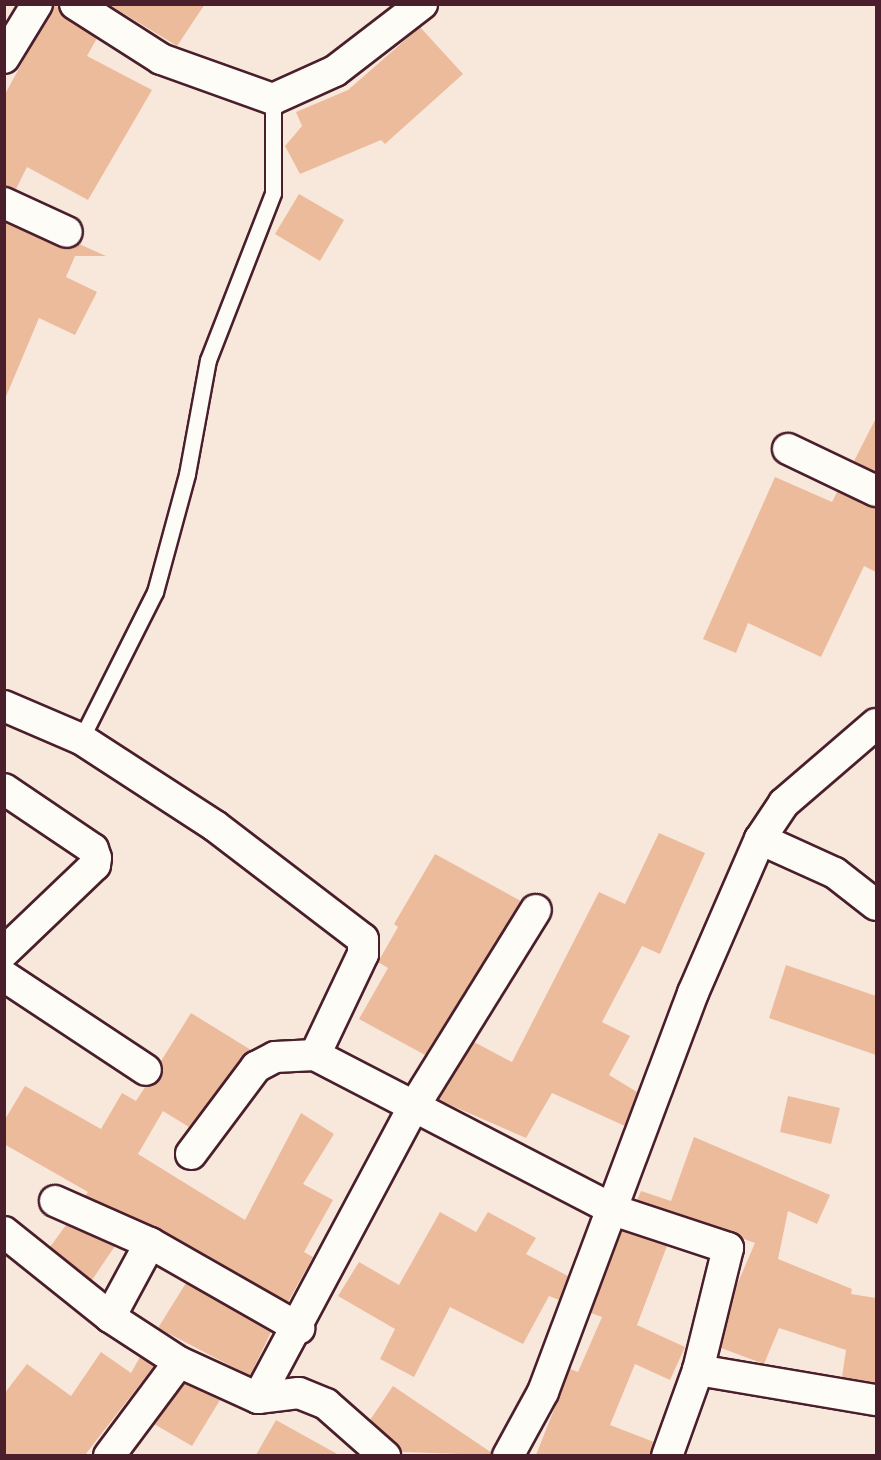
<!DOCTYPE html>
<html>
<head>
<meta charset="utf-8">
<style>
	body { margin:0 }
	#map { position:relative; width:881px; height:1460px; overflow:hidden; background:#f8e8dc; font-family:"Comic Neue",sans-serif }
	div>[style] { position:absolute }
	.building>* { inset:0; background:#ecbb9c }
	.roads { filter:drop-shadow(2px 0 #4a1f2b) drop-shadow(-2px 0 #4a1f2b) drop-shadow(0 2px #4a1f2b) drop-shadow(0 -2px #4a1f2b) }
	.lane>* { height:15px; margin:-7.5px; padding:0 7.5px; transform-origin:7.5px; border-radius:7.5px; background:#fdfcf7 }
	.street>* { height:30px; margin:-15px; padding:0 15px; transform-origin:15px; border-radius:15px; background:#fdfcf7 }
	span { translate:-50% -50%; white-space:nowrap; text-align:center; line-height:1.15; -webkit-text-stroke:4.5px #fdfcf7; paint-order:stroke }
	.frame { position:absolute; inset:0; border:6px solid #4a1f2b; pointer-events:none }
</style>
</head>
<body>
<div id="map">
	<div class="building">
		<div style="clip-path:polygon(54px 4px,97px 38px,87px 56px,152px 90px,88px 200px,27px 167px,16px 189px,4px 186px,4px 96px)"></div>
		<div style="clip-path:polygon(108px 4px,205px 4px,177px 46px)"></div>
		<div style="clip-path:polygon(420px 27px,463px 74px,385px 144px,381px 140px,300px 174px,285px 146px,302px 126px,296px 112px,348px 90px)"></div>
		<div style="clip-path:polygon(299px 194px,344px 220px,320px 261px,275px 234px)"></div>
		<div style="clip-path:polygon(4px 222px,60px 248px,79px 244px,106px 256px,75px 256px,66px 277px,97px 292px,75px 335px,39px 318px,5px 399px)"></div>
		<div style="clip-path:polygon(876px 418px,876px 472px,854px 461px)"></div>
		<div style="clip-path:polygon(775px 477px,832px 502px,837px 492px,876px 508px,876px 572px,864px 566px,821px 657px,748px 623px,736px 653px,703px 639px)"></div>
		<div style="clip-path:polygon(659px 833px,705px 853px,660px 954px,642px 946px,602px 1022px,630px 1036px,609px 1075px,637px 1092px,625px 1126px,552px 1093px,526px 1138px,439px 1100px,474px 1042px,512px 1062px,599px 892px,625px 904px)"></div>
		<div style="clip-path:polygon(435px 854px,521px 901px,425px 1055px,359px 1019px,388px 968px,378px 962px,398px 927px,394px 924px)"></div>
		<div style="clip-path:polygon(786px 965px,876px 996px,876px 1055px,769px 1018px)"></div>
		<div style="clip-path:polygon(191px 1013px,251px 1050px,189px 1127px,163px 1111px,138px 1154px,245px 1220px,301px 1113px,334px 1134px,303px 1184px,333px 1200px,304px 1252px,313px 1257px,288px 1302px,158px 1228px,85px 1196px,88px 1192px,4px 1144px,4px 1121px,25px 1086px,101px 1129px,122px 1093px,136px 1101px,145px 1087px,160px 1080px,161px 1061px)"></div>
		<div style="clip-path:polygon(788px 1096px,840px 1108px,831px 1144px,780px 1132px)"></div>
		<div style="clip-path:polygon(694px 1137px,830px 1195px,817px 1224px,788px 1211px,778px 1259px,852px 1289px,851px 1294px,876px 1298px,876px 1383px,842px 1377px,846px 1350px,779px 1328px,764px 1364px,721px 1348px,736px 1287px,755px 1243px,637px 1200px,641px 1191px,671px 1201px)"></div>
		<div style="clip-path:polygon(440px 1212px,476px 1232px,488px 1212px,536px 1238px,526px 1254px,568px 1276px,559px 1300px,549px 1296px,523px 1344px,450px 1307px,414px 1377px,380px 1359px,395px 1329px,338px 1296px,359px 1262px,399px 1285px)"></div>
		<div style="clip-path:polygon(66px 1225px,115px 1246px,92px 1280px,50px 1247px)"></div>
		<div style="clip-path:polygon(622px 1231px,667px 1246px,637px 1325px,685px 1347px,670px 1380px,635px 1364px,610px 1425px,654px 1442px,650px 1455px,536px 1455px,570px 1369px,578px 1372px,602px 1317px,591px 1313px)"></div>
		<div style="clip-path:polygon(186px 1283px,271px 1332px,250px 1376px,158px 1328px)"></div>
		<div style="clip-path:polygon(101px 1352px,131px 1373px,140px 1357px,154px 1366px,85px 1455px,4px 1455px,4px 1394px,27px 1364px,71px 1396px)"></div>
		<div style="clip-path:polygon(185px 1383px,220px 1400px,192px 1446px,154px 1424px)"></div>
		<div style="clip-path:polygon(393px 1386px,492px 1453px,491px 1455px,402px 1452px,370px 1420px)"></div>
		<div style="clip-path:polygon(276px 1420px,339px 1455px,256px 1455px)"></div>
	</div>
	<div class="roads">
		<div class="lane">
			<div style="left:81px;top:739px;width:165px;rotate:-63.3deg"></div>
			<div style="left:155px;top:592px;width:122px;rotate:-74.8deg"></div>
			<div style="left:187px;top:474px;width:116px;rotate:-79.6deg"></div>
			<div style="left:208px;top:360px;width:179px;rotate:-68.7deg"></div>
			<div style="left:273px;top:193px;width:94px;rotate:-90deg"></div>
		</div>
		<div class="street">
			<div style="left:75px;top:4px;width:102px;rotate:32.6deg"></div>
			<div style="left:161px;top:59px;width:119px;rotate:19.7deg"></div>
			<div style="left:273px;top:99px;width:68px;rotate:-24.3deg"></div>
			<div style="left:335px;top:71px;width:110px;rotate:-37.6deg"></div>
			<div style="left:4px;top:58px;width:63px;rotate:-58.6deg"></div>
			<div style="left:4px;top:203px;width:69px;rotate:24.7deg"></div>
			<div style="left:788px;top:449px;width:98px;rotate:25.5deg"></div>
			<div style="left:4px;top:706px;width:84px;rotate:23.2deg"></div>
			<div style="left:81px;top:739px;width:160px;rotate:33deg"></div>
			<div style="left:215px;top:826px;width:186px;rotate:37.4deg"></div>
			<div style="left:363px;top:939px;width:15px;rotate:90deg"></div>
			<div style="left:363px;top:954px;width:112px;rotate:115.4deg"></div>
			<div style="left:315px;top:1055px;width:339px;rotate:27.4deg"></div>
			<div style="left:616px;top:1211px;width:118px;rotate:18.3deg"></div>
			<div style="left:728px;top:1248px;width:126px;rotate:103.8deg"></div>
			<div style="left:698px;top:1370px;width:91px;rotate:109.8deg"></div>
			<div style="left:4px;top:789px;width:107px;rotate:34deg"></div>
			<div style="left:93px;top:849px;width:9px;rotate:72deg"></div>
			<div style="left:96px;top:858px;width:7px;rotate:98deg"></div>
			<div style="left:95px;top:865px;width:126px;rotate:136.3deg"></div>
			<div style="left:760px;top:839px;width:82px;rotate:24.4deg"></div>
			<div style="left:835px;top:873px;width:52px;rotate:38deg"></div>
			<div style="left:4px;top:976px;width:170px;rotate:33.5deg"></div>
			<div style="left:191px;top:1154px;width:109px;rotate:-53.2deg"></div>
			<div style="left:256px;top:1067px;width:21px;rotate:-28deg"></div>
			<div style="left:275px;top:1057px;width:40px;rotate:-2.9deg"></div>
			<div style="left:55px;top:1201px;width:104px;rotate:23.9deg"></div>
			<div style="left:150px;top:1243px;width:172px;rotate:29.7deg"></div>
			<div style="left:4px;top:1232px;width:136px;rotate:38.7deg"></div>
			<div style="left:110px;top:1317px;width:82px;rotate:33.1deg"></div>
			<div style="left:179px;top:1362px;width:87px;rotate:24.5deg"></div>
			<div style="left:258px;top:1398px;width:41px;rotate:-7deg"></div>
			<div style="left:299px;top:1393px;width:29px;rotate:22deg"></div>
			<div style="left:326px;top:1404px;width:79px;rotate:41.4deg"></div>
			<div style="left:110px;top:1317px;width:84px;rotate:-61.6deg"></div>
			<div style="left:698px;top:1370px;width:181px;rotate:9.6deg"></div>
			<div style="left:258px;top:1398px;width:329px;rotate:-61.9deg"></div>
			<div style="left:413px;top:1108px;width:233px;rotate:-58.2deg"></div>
			<div style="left:109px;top:1456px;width:117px;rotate:-53.3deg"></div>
			<div style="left:508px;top:1456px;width:73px;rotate:-61.3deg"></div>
			<div style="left:543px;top:1392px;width:426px;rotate:-69.4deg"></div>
			<div style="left:693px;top:993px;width:168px;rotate:-66.5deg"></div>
			<div style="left:760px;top:839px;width:43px;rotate:-56.3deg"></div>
			<div style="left:784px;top:803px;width:121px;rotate:-40.7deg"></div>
		</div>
	</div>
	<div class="frame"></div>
</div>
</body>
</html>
